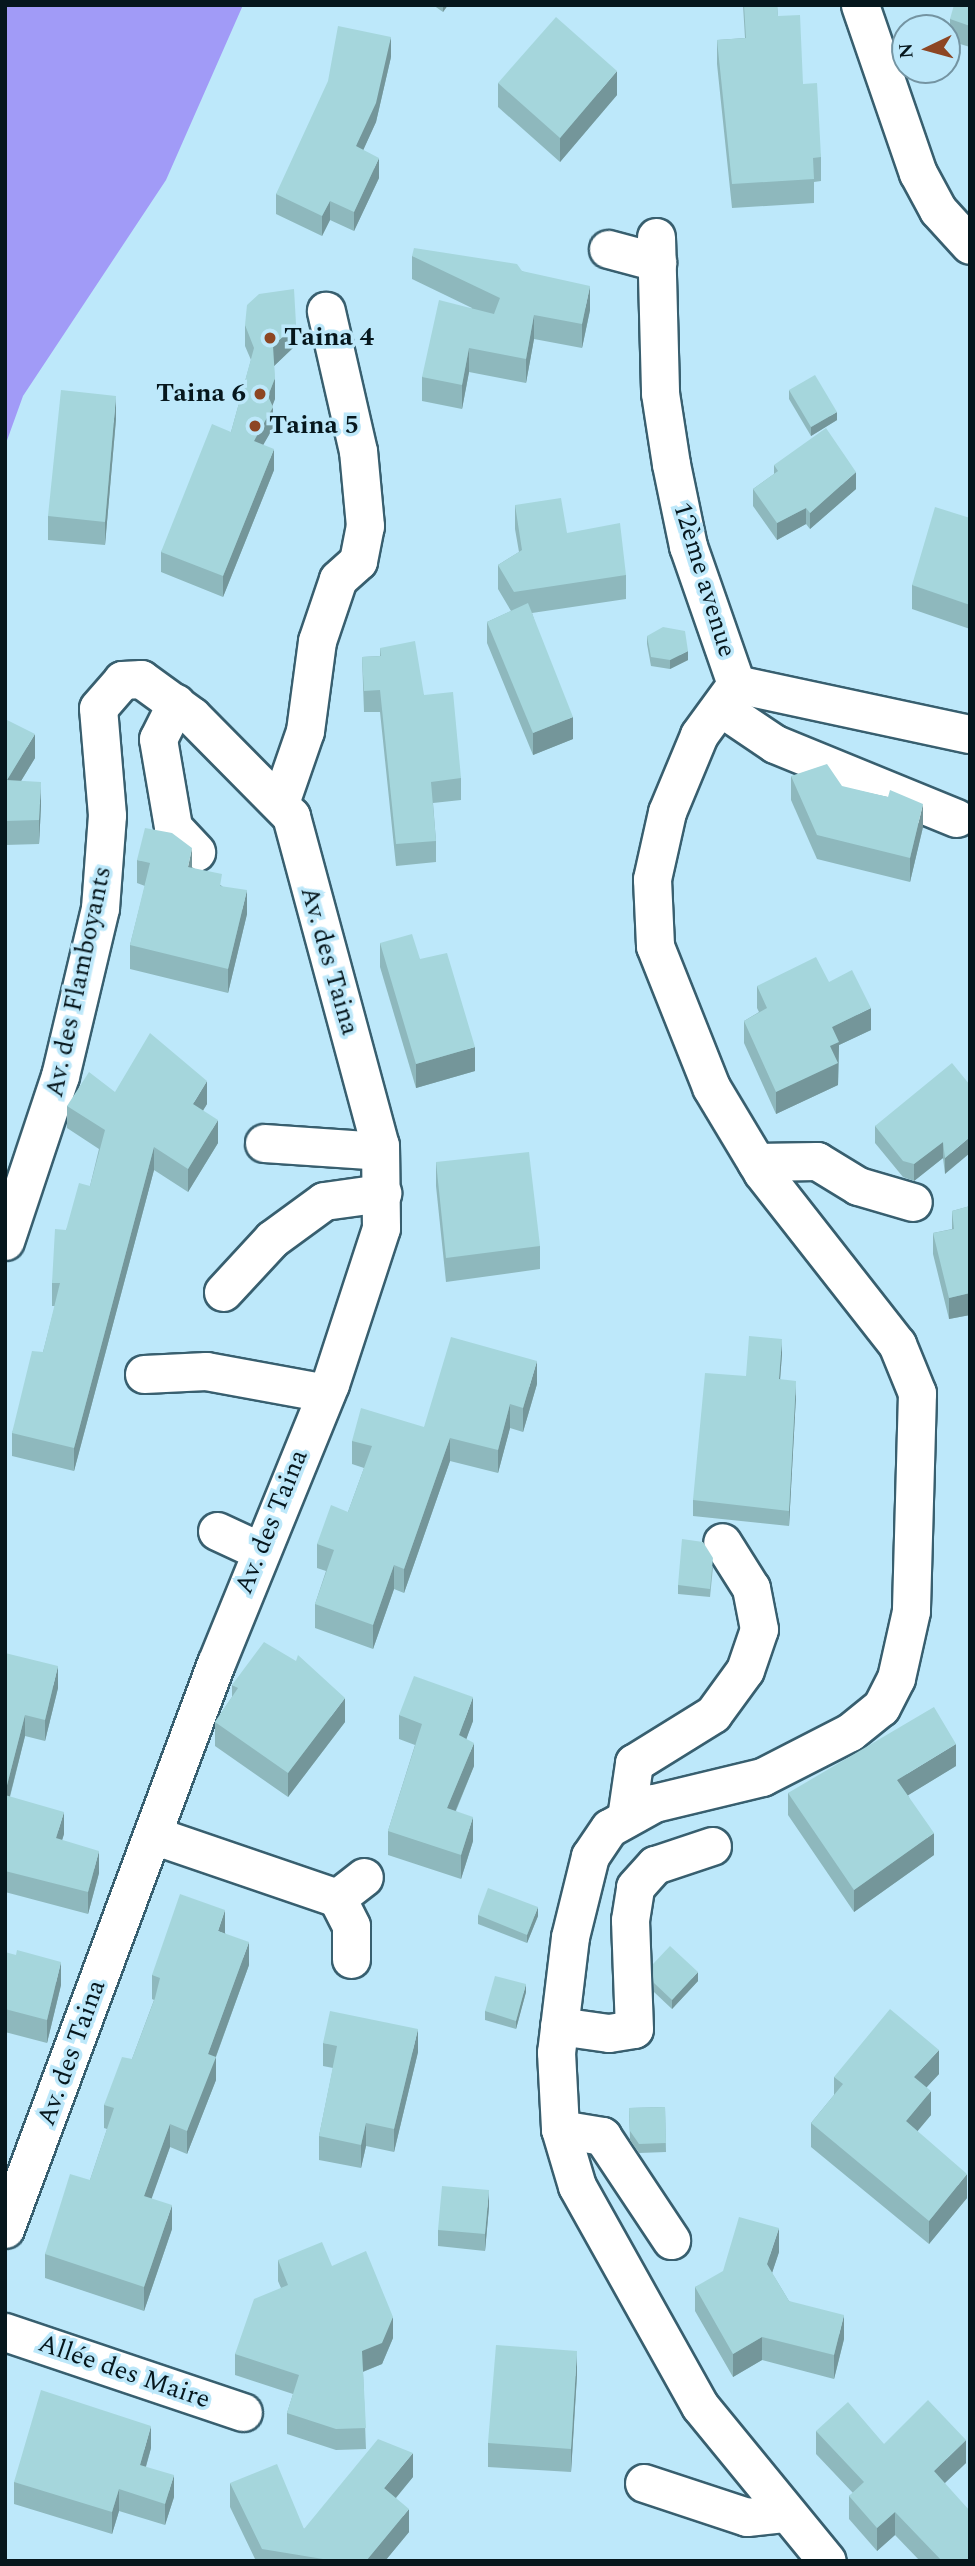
<!DOCTYPE html>
<html>
<head>
<meta charset="utf-8">
<style>
	body { margin:0 }
	#map { position:relative; width:975px; height:2566px; overflow:hidden; background:#bde8fa; font-family:Spectral,serif }
	div>[style] { position:absolute }
	.forest>* { inset:0; background:#a19bf7 }
	.roads { filter:drop-shadow(2px 0 #385f6f) drop-shadow(-2px 0 #385f6f) drop-shadow(0 2px #385f6f) drop-shadow(0 -2px #385f6f) }
	.minor>* { height:37px; margin:-18.5px; padding:0 18.5px; transform-origin:18.5px; border-radius:18.5px; background:#fff }
	.wall>* { inset:0; background:#8eb8bd }
	.shaded-wall>* { inset:0; background:#74969a }
	.building>* { inset:0; background:#a5d6dc }
	.dots>* { width:19px; height:19px; translate:-50% -50%; box-sizing:border-box; border:4px solid #bde8fa; border-radius:50% }
	span { translate:-50% -50%; white-space:nowrap; text-align:center; line-height:1.15; -webkit-text-stroke:7px #bde8fa; paint-order:stroke }
	.poi-label { font-size:26px; color:#06171d; font-weight:700 }
	.left { translate:0 -50%; text-align:left }
	.right { translate:-100% -50%; text-align:right }
	.street-label { font-size:26px; color:#06171d }
	.frame { position:absolute; inset:0; border:7px solid #06171d; pointer-events:none }
	.north { position:absolute; left:891px; top:14px; width:70px; height:70px; box-sizing:border-box; background:#bde8fa; border:2px solid #7494a2; border-radius:50%; rotate:265deg; font-size:19px; font-weight:700; line-height:28px; text-align:center; color:#06171d }
	.north::after { content:''; display:block; margin:auto; width:24px; height:32px; background:#8d4623; clip-path:polygon(50% 0,100% 100%,50% 72%,0 100%) }
</style>
</head>
<body>
<div id="map">
	<div class="forest">
		<div style="clip-path:polygon(5px 5px,243px 5px,166px 180px,23px 396px,5px 446px)"></div>
	</div>
	<div class="roads">
		<div class="minor">
			<div style="left:860px;top:5px;width:178px;rotate:71deg"></div>
			<div style="left:918px;top:173px;width:42px;rotate:61.6deg"></div>
			<div style="left:938px;top:210px;width:47px;rotate:47.6deg"></div>
			<div style="left:656px;top:237px;width:156px;rotate:88.5deg"></div>
			<div style="left:660px;top:393px;width:72px;rotate:81.2deg"></div>
			<div style="left:671px;top:464px;width:84px;rotate:78.3deg"></div>
			<div style="left:688px;top:546px;width:146px;rotate:70.8deg"></div>
			<div style="left:608px;top:249px;width:51px;rotate:14.9deg"></div>
			<div style="left:736px;top:684px;width:63px;rotate:126deg"></div>
			<div style="left:699px;top:735px;width:83px;rotate:112.6deg"></div>
			<div style="left:667px;top:812px;width:69px;rotate:102.6deg"></div>
			<div style="left:652px;top:879px;width:67px;rotate:87.4deg"></div>
			<div style="left:655px;top:946px;width:152px;rotate:68.3deg"></div>
			<div style="left:711px;top:1087px;width:99px;rotate:59deg"></div>
			<div style="left:762px;top:1172px;width:219px;rotate:51.9deg"></div>
			<div style="left:897px;top:1344px;width:53px;rotate:67.8deg"></div>
			<div style="left:917px;top:1393px;width:218px;rotate:91.6deg"></div>
			<div style="left:911px;top:1611px;width:69px;rotate:102.6deg"></div>
			<div style="left:896px;top:1678px;width:33px;rotate:117deg"></div>
			<div style="left:881px;top:1707px;width:40px;rotate:141deg"></div>
			<div style="left:850px;top:1732px;width:99px;rotate:152.9deg"></div>
			<div style="left:762px;top:1777px;width:111px;rotate:166.5deg"></div>
			<div style="left:654px;top:1803px;width:51px;rotate:150.9deg"></div>
			<div style="left:609px;top:1828px;width:34px;rotate:124deg"></div>
			<div style="left:590px;top:1856px;width:83px;rotate:103.9deg"></div>
			<div style="left:570px;top:1937px;width:116px;rotate:96.9deg"></div>
			<div style="left:556px;top:2052px;width:77px;rotate:87deg"></div>
			<div style="left:560px;top:2129px;width:59px;rotate:73.4deg"></div>
			<div style="left:577px;top:2186px;width:252px;rotate:60.8deg"></div>
			<div style="left:700px;top:2406px;width:200px;rotate:50.7deg"></div>
			<div style="left:736px;top:684px;width:239px;rotate:12.1deg"></div>
			<div style="left:176px;top:703px;width:40px;rotate:116.6deg"></div>
			<div style="left:158px;top:739px;width:89px;rotate:80.3deg"></div>
			<div style="left:173px;top:827px;width:34px;rotate:47deg"></div>
			<div style="left:720px;top:707px;width:66px;rotate:33.9deg"></div>
			<div style="left:775px;top:744px;width:196px;rotate:22.2deg"></div>
			<div style="left:280px;top:803px;width:76px;rotate:-70.9deg"></div>
			<div style="left:305px;top:731px;width:91px;rotate:-82.4deg"></div>
			<div style="left:317px;top:641px;width:65px;rotate:-71.3deg"></div>
			<div style="left:338px;top:579px;width:27px;rotate:-42deg"></div>
			<div style="left:358px;top:561px;width:36px;rotate:-79deg"></div>
			<div style="left:365px;top:526px;width:75px;rotate:-95.3deg"></div>
			<div style="left:358px;top:451px;width:144px;rotate:-102.9deg"></div>
			<div style="left:264px;top:1143px;width:116px;rotate:3.9deg"></div>
			<div style="left:756px;top:1162px;width:61px;rotate:-0.9deg"></div>
			<div style="left:817px;top:1161px;width:48px;rotate:31.4deg"></div>
			<div style="left:858px;top:1186px;width:57px;rotate:16.2deg"></div>
			<div style="left:5px;top:1241px;width:174px;rotate:-71.6deg"></div>
			<div style="left:60px;top:1076px;width:173px;rotate:-76.6deg"></div>
			<div style="left:100px;top:908px;width:93px;rotate:-85.7deg"></div>
			<div style="left:107px;top:815px;width:107px;rotate:-94.8deg"></div>
			<div style="left:98px;top:708px;width:37px;rotate:-49deg"></div>
			<div style="left:122px;top:680px;width:19px;rotate:-3deg"></div>
			<div style="left:141px;top:679px;width:63px;rotate:36deg"></div>
			<div style="left:192px;top:716px;width:141px;rotate:45.3deg"></div>
			<div style="left:291px;top:816px;width:341px;rotate:74.9deg"></div>
			<div style="left:380px;top:1145px;width:83px;rotate:89.3deg"></div>
			<div style="left:381px;top:1228px;width:164px;rotate:108.1deg"></div>
			<div style="left:330px;top:1384px;width:301px;rotate:112.2deg"></div>
			<div style="left:216px;top:1663px;width:604px;rotate:110.45deg"></div>
			<div style="left:223px;top:1292px;width:72px;rotate:-47.2deg"></div>
			<div style="left:272px;top:1239px;width:64px;rotate:-36.2deg"></div>
			<div style="left:324px;top:1201px;width:59px;rotate:-7.9deg"></div>
			<div style="left:144px;top:1374px;width:62px;rotate:-2.8deg"></div>
			<div style="left:206px;top:1371px;width:122px;rotate:10.4deg"></div>
			<div style="left:217px;top:1531px;width:47px;rotate:24.9deg"></div>
			<div style="left:626px;top:1818px;width:56px;rotate:-81.7deg"></div>
			<div style="left:634px;top:1763px;width:93px;rotate:-31.8deg"></div>
			<div style="left:713px;top:1714px;width:54px;rotate:-54deg"></div>
			<div style="left:745px;top:1670px;width:43px;rotate:-71.1deg"></div>
			<div style="left:759px;top:1629px;width:42px;rotate:-101deg"></div>
			<div style="left:751px;top:1588px;width:54px;rotate:-122.2deg"></div>
			<div style="left:153px;top:1835px;width:194px;rotate:18.9deg"></div>
			<div style="left:337px;top:1898px;width:31px;rotate:63deg"></div>
			<div style="left:351px;top:1926px;width:33px;rotate:90deg"></div>
			<div style="left:337px;top:1898px;width:34px;rotate:-38deg"></div>
			<div style="left:559px;top:2026px;width:50px;rotate:8deg"></div>
			<div style="left:609px;top:2033px;width:25px;rotate:-9deg"></div>
			<div style="left:634px;top:2029px;width:109px;rotate:-92.1deg"></div>
			<div style="left:630px;top:1920px;width:33px;rotate:-81deg"></div>
			<div style="left:635px;top:1887px;width:30px;rotate:-48deg"></div>
			<div style="left:655px;top:1865px;width:60px;rotate:-18.4deg"></div>
			<div style="left:560px;top:2129px;width:43px;rotate:9.5deg"></div>
			<div style="left:602px;top:2136px;width:125px;rotate:56.4deg"></div>
			<div style="left:5px;top:2332px;width:251px;rotate:18.6deg"></div>
			<div style="left:644px;top:2483px;width:108px;rotate:18.3deg"></div>
			<div style="left:747px;top:2517px;width:39px;rotate:-6deg"></div>
		</div>
	</div>
	<div class="wall">
		<div style="clip-path:polygon(433px 5px,448px 5px,443px 12px)"></div>
		<div style="clip-path:polygon(743px 5px,777px 5px,778px 16px,803px 84px,821px 157px,821px 181px,814px 182px,814px 203px,732px 208px,717px 64px,717px 40px,745px 38px)"></div>
		<div style="clip-path:polygon(970px 5px,970px 47px,950px 41px,950px 19px)"></div>
		<div style="clip-path:polygon(391px 57px,376px 122px,363px 150px,379px 178px,354px 231px,330px 220px,322px 236px,276px 214px,276px 194px)"></div>
		<div style="clip-path:polygon(498px 83px,617px 95px,560px 162px,498px 107px)"></div>
		<div style="clip-path:polygon(412px 256px,522px 271px,590px 310px,582px 348px,534px 339px,526px 383px,469px 372px,462px 409px,422px 401px,422px 377px,472px 308px,412px 279px)"></div>
		<div style="clip-path:polygon(245px 325px,296px 345px,274px 366px,275px 399px,272px 405px,273px 428px,263px 444px,274px 470px,223px 597px,161px 572px,161px 552px,231px 432px,251px 360px,245px 346px)"></div>
		<div style="clip-path:polygon(789px 390px,837px 420px,811px 436px,789px 399px)"></div>
		<div style="clip-path:polygon(116px 419px,105px 545px,48px 540px,48px 516px)"></div>
		<div style="clip-path:polygon(774px 465px,856px 489px,810px 529px,806px 524px,777px 540px,753px 506px,753px 489px,774px 474px)"></div>
		<div style="clip-path:polygon(515px 505px,567px 533px,626px 575px,626px 599px,532px 613px,573px 739px,533px 755px,487px 643px,487px 622px,511px 611px,498px 589px,498px 565px,519px 552px,515px 529px)"></div>
		<div style="clip-path:polygon(970px 518px,970px 629px,912px 609px,912px 585px)"></div>
		<div style="clip-path:polygon(647px 636px,688px 660px,670px 669px,651px 666px,647px 644px)"></div>
		<div style="clip-path:polygon(380px 648px,424px 695px,461px 778px,461px 800px,433px 803px,436px 841px,436px 862px,396px 866px,380px 712px,364px 712px,362px 657px,380px 656px)"></div>
		<div style="clip-path:polygon(5px 719px,35px 758px,21px 781px,41px 806px,39px 844px,5px 845px)"></div>
		<div style="clip-path:polygon(791px 776px,888px 797px,923px 827px,910px 882px,817px 859px,791px 800px)"></div>
		<div style="clip-path:polygon(137px 860px,192px 867px,222px 886px,247px 914px,228px 993px,130px 969px,130px 945px,145px 886px,137px 883px)"></div>
		<div style="clip-path:polygon(380px 943px,420px 959px,475px 1071px,416px 1088px,380px 967px)"></div>
		<div style="clip-path:polygon(829px 982px,871px 1030px,839px 1045px,838px 1085px,776px 1114px,744px 1043px,744px 1021px,759px 1012px,757px 1008px,757px 986px)"></div>
		<div style="clip-path:polygon(970px 1085px,945px 1174px,943px 1158px,914px 1181px,903px 1177px,875px 1143px,875px 1126px)"></div>
		<div style="clip-path:polygon(115px 1092px,207px 1104px,203px 1110px,218px 1143px,188px 1192px,154px 1170px,74px 1471px,12px 1456px,12px 1433px,43px 1352px,55px 1306px,52px 1306px,52px 1283px,66px 1230px,90px 1186px,99px 1149px,67px 1128px,67px 1106px)"></div>
		<div style="clip-path:polygon(436px 1162px,540px 1246px,540px 1269px,446px 1282px,436px 1186px)"></div>
		<div style="clip-path:polygon(970px 1206px,970px 1315px,949px 1319px,933px 1254px,933px 1233px,952px 1229px,952px 1211px)"></div>
		<div style="clip-path:polygon(782px 1354px,780px 1379px,796px 1396px,789px 1526px,693px 1516px,693px 1500px,746px 1376px)"></div>
		<div style="clip-path:polygon(537px 1384px,523px 1432px,510px 1428px,498px 1473px,450px 1461px,404px 1593px,394px 1589px,373px 1649px,315px 1628px,315px 1604px,326px 1571px,317px 1568px,317px 1544px,348px 1512px,364px 1468px,352px 1464px,352px 1441px,424px 1427px)"></div>
		<div style="clip-path:polygon(713px 1567px,710px 1597px,678px 1594px,678px 1585px)"></div>
		<div style="clip-path:polygon(5px 1653px,58px 1688px,45px 1741px,25px 1736px,10px 1797px,64px 1834px,62px 1840px,99px 1873px,88px 1914px,5px 1892px)"></div>
		<div style="clip-path:polygon(232px 1685px,345px 1722px,288px 1797px,215px 1746px,215px 1722px,232px 1697px)"></div>
		<div style="clip-path:polygon(399px 1715px,473px 1721px,466px 1739px,474px 1766px,456px 1811px,473px 1841px,461px 1879px,388px 1855px,388px 1831px,415px 1745px,399px 1739px)"></div>
		<div style="clip-path:polygon(956px 1766px,908px 1795px,934px 1855px,854px 1912px,788px 1815px,788px 1793px)"></div>
		<div style="clip-path:polygon(478px 1915px,538px 1916px,527px 1943px,478px 1924px)"></div>
		<div style="clip-path:polygon(225px 1933px,249px 1965px,216px 2057px,216px 2080px,187px 2154px,170px 2147px,151px 2199px,172px 2229px,144px 2311px,45px 2278px,45px 2254px,90px 2180px,107px 2129px,104px 2128px,104px 2105px,132px 2059px,154px 2000px,152px 1999px,152px 1975px)"></div>
		<div style="clip-path:polygon(5px 1952px,61px 1985px,47px 2043px,5px 2032px)"></div>
		<div style="clip-path:polygon(653px 1964px,698px 1981px,672px 2009px,654px 1992px)"></div>
		<div style="clip-path:polygon(526px 1992px,516px 2029px,485px 2020px,485px 2011px)"></div>
		<div style="clip-path:polygon(323px 2043px,418px 2052px,394px 2152px,366px 2146px,361px 2168px,319px 2160px,319px 2136px,333px 2068px,323px 2066px)"></div>
		<div style="clip-path:polygon(939px 2074px,926px 2087px,931px 2115px,917px 2131px,967px 2198px,929px 2244px,811px 2147px,811px 2123px,834px 2095px,834px 2077px)"></div>
		<div style="clip-path:polygon(665px 2107px,666px 2152px,639px 2153px,630px 2140px,629px 2108px)"></div>
		<div style="clip-path:polygon(489px 2207px,485px 2251px,438px 2246px,438px 2230px)"></div>
		<div style="clip-path:polygon(779px 2252px,772px 2273px,789px 2301px,844px 2339px,834px 2379px,762px 2360px,733px 2377px,695px 2311px,695px 2287px)"></div>
		<div style="clip-path:polygon(278px 2260px,332px 2266px,393px 2338px,382px 2364px,363px 2372px,366px 2449px,336px 2450px,287px 2434px,287px 2413px,293px 2394px,235px 2375px,235px 2354px,281px 2288px,278px 2281px)"></div>
		<div style="clip-path:polygon(577px 2375px,571px 2472px,488px 2467px,488px 2443px)"></div>
		<div style="clip-path:polygon(816px 2431px,884px 2444px,966px 2463px,945px 2483px,970px 2561px,920px 2561px,895px 2535px,877px 2551px,849px 2519px,849px 2496px,853px 2493px,816px 2454px)"></div>
		<div style="clip-path:polygon(151px 2448px,146px 2467px,174px 2497px,165px 2525px,119px 2511px,112px 2534px,14px 2504px,14px 2482px)"></div>
		<div style="clip-path:polygon(413px 2477px,396px 2498px,409px 2532px,385px 2561px,256px 2561px,230px 2507px,230px 2483px,304px 2529px)"></div>
	</div>
	<div class="shaded-wall">
		<div style="clip-path:polygon(443px 5px,448px 5px,443px 12px)"></div>
		<div style="clip-path:polygon(391px 37px,391px 57px,376px 122px,356px 166px,356px 146px)"></div>
		<div style="clip-path:polygon(617px 71px,617px 95px,560px 162px,560px 138px)"></div>
		<div style="clip-path:polygon(379px 158px,379px 178px,354px 231px,354px 212px)"></div>
		<div style="clip-path:polygon(330px 201px,330px 220px,322px 236px,322px 216px)"></div>
		<div style="clip-path:polygon(590px 286px,590px 310px,582px 348px,582px 324px)"></div>
		<div style="clip-path:polygon(534px 315px,534px 339px,526px 383px,526px 359px)"></div>
		<div style="clip-path:polygon(296px 324px,296px 345px,273px 367px,273px 346px)"></div>
		<div style="clip-path:polygon(469px 348px,469px 372px,462px 409px,462px 385px)"></div>
		<div style="clip-path:polygon(275px 378px,275px 399px,269px 415px,273px 407px,273px 428px,254px 461px,254px 441px,268px 396px)"></div>
		<div style="clip-path:polygon(116px 396px,116px 419px,105px 545px,105px 522px)"></div>
		<div style="clip-path:polygon(837px 412px,837px 420px,811px 436px,811px 427px)"></div>
		<div style="clip-path:polygon(274px 449px,274px 470px,223px 597px,223px 576px)"></div>
		<div style="clip-path:polygon(856px 472px,856px 489px,810px 529px,810px 513px)"></div>
		<div style="clip-path:polygon(806px 508px,806px 524px,777px 540px,777px 523px)"></div>
		<div style="clip-path:polygon(688px 651px,688px 660px,670px 669px,670px 660px)"></div>
		<div style="clip-path:polygon(573px 717px,573px 739px,533px 755px,533px 733px)"></div>
		<div style="clip-path:polygon(35px 734px,35px 758px,7px 804px,7px 780px)"></div>
		<div style="clip-path:polygon(41px 782px,41px 806px,39px 844px,39px 820px)"></div>
		<div style="clip-path:polygon(923px 804px,923px 827px,910px 882px,910px 858px)"></div>
		<div style="clip-path:polygon(192px 848px,192px 872px,188px 867px)"></div>
		<div style="clip-path:polygon(247px 890px,247px 914px,228px 993px,228px 969px)"></div>
		<div style="clip-path:polygon(5px 967px,7px 967px,7px 991px,5px 991px)"></div>
		<div style="clip-path:polygon(871px 1008px,871px 1030px,839px 1045px,838px 1085px,776px 1114px,776px 1092px,832px 1027px)"></div>
		<div style="clip-path:polygon(475px 1047px,475px 1071px,416px 1088px,416px 1064px)"></div>
		<div style="clip-path:polygon(207px 1081px,207px 1104px,193px 1127px,193px 1104px)"></div>
		<div style="clip-path:polygon(218px 1120px,218px 1143px,188px 1192px,188px 1169px)"></div>
		<div style="clip-path:polygon(970px 1137px,970px 1153px,945px 1174px,945px 1158px)"></div>
		<div style="clip-path:polygon(943px 1142px,943px 1158px,914px 1181px,914px 1164px)"></div>
		<div style="clip-path:polygon(154px 1147px,154px 1170px,74px 1471px,74px 1448px)"></div>
		<div style="clip-path:polygon(970px 1293px,970px 1315px,949px 1319px,949px 1298px)"></div>
		<div style="clip-path:polygon(782px 1339px,782px 1354px,779px 1394px,779px 1379px)"></div>
		<div style="clip-path:polygon(537px 1361px,537px 1384px,523px 1432px,523px 1408px)"></div>
		<div style="clip-path:polygon(796px 1381px,796px 1396px,789px 1526px,789px 1511px)"></div>
		<div style="clip-path:polygon(510px 1404px,510px 1428px,498px 1473px,498px 1450px)"></div>
		<div style="clip-path:polygon(450px 1438px,450px 1461px,404px 1593px,404px 1569px)"></div>
		<div style="clip-path:polygon(394px 1565px,394px 1589px,373px 1649px,373px 1625px)"></div>
		<div style="clip-path:polygon(58px 1666px,58px 1688px,45px 1741px,45px 1720px)"></div>
		<div style="clip-path:polygon(473px 1697px,473px 1721px,459px 1759px,459px 1735px)"></div>
		<div style="clip-path:polygon(345px 1698px,345px 1722px,288px 1797px,288px 1773px)"></div>
		<div style="clip-path:polygon(25px 1715px,25px 1736px,5px 1815px,5px 1793px)"></div>
		<div style="clip-path:polygon(474px 1743px,474px 1766px,447px 1831px,447px 1808px)"></div>
		<div style="clip-path:polygon(956px 1744px,956px 1766px,897px 1802px,897px 1780px)"></div>
		<div style="clip-path:polygon(64px 1812px,64px 1834px,56px 1860px,56px 1838px)"></div>
		<div style="clip-path:polygon(473px 1817px,473px 1841px,461px 1879px,461px 1855px)"></div>
		<div style="clip-path:polygon(934px 1833px,934px 1855px,854px 1912px,854px 1890px)"></div>
		<div style="clip-path:polygon(99px 1851px,99px 1873px,88px 1914px,88px 1892px)"></div>
		<div style="clip-path:polygon(538px 1907px,538px 1916px,527px 1943px,527px 1935px)"></div>
		<div style="clip-path:polygon(225px 1910px,225px 1934px,218px 1931px)"></div>
		<div style="clip-path:polygon(249px 1942px,249px 1965px,212px 2067px,216px 2057px,216px 2080px,187px 2154px,187px 2131px,208px 2054px)"></div>
		<div style="clip-path:polygon(61px 1962px,61px 1985px,47px 2043px,47px 2020px)"></div>
		<div style="clip-path:polygon(698px 1972px,698px 1981px,672px 2009px,672px 2000px)"></div>
		<div style="clip-path:polygon(526px 1984px,526px 1992px,516px 2029px,516px 2021px)"></div>
		<div style="clip-path:polygon(418px 2029px,418px 2052px,394px 2152px,394px 2129px)"></div>
		<div style="clip-path:polygon(939px 2050px,939px 2074px,914px 2101px,914px 2077px)"></div>
		<div style="clip-path:polygon(931px 2091px,931px 2115px,906px 2145px,906px 2121px)"></div>
		<div style="clip-path:polygon(366px 2123px,366px 2146px,361px 2168px,361px 2145px)"></div>
		<div style="clip-path:polygon(170px 2124px,170px 2147px,144px 2220px,144px 2196px)"></div>
		<div style="clip-path:polygon(967px 2174px,967px 2198px,929px 2244px,929px 2221px)"></div>
		<div style="clip-path:polygon(489px 2190px,489px 2207px,485px 2251px,485px 2234px)"></div>
		<div style="clip-path:polygon(172px 2205px,172px 2229px,144px 2311px,144px 2287px)"></div>
		<div style="clip-path:polygon(779px 2228px,779px 2252px,767px 2288px,767px 2264px)"></div>
		<div style="clip-path:polygon(844px 2315px,844px 2339px,834px 2379px,834px 2355px)"></div>
		<div style="clip-path:polygon(393px 2317px,393px 2338px,382px 2364px,362px 2372px,362px 2351px)"></div>
		<div style="clip-path:polygon(762px 2337px,762px 2360px,733px 2377px,733px 2354px)"></div>
		<div style="clip-path:polygon(577px 2351px,577px 2375px,571px 2472px,571px 2449px)"></div>
		<div style="clip-path:polygon(151px 2426px,151px 2448px,140px 2487px,140px 2465px)"></div>
		<div style="clip-path:polygon(966px 2440px,966px 2463px,934px 2493px,934px 2471px)"></div>
		<div style="clip-path:polygon(413px 2453px,413px 2477px,384px 2512px,384px 2488px)"></div>
		<div style="clip-path:polygon(174px 2475px,174px 2497px,165px 2525px,165px 2504px)"></div>
		<div style="clip-path:polygon(119px 2489px,119px 2511px,112px 2534px,112px 2512px)"></div>
		<div style="clip-path:polygon(409px 2509px,409px 2532px,385px 2561px,366px 2561px)"></div>
		<div style="clip-path:polygon(895px 2512px,895px 2535px,877px 2551px,877px 2528px)"></div>
	</div>
	<div class="building">
		<div style="clip-path:polygon(744px 5px,777px 5px,778px 16px,800px 15px,803px 84px,817px 83px,821px 157px,813px 158px,814px 179px,732px 184px,717px 40px,746px 38px)"></div>
		<div style="clip-path:polygon(954px 5px,970px 5px,970px 26px,950px 19px)"></div>
		<div style="clip-path:polygon(556px 17px,617px 71px,560px 138px,498px 83px)"></div>
		<div style="clip-path:polygon(338px 26px,391px 37px,376px 103px,356px 146px,379px 158px,354px 212px,330px 201px,322px 216px,276px 194px,328px 81px)"></div>
		<div style="clip-path:polygon(414px 248px,517px 264px,522px 271px,590px 286px,582px 324px,534px 315px,526px 359px,469px 348px,462px 385px,422px 377px,439px 300px,494px 314px,500px 298px,412px 256px)"></div>
		<div style="clip-path:polygon(294px 289px,296px 324px,273px 346px,275px 378px,268px 396px,273px 407px,254px 441px,274px 449px,223px 576px,161px 552px,212px 424px,231px 432px,254px 348px,245px 325px,247px 305px,259px 294px)"></div>
		<div style="clip-path:polygon(815px 375px,837px 412px,811px 427px,789px 390px)"></div>
		<div style="clip-path:polygon(61px 390px,116px 396px,105px 522px,48px 516px)"></div>
		<div style="clip-path:polygon(826px 428px,856px 472px,810px 513px,806px 508px,777px 523px,753px 489px,778px 471px,774px 465px)"></div>
		<div style="clip-path:polygon(561px 498px,567px 533px,620px 523px,626px 575px,514px 592px,498px 565px,522px 550px,515px 505px)"></div>
		<div style="clip-path:polygon(935px 507px,970px 518px,970px 605px,912px 585px)"></div>
		<div style="clip-path:polygon(528px 603px,573px 717px,533px 733px,487px 622px)"></div>
		<div style="clip-path:polygon(663px 627px,685px 631px,688px 651px,670px 660px,651px 657px,647px 636px)"></div>
		<div style="clip-path:polygon(415px 641px,424px 695px,453px 692px,461px 778px,431px 782px,436px 841px,396px 844px,380px 690px,364px 691px,362px 657px,381px 656px,380px 648px)"></div>
		<div style="clip-path:polygon(5px 719px,35px 734px,7px 780px,41px 782px,39px 820px,5px 821px)"></div>
		<div style="clip-path:polygon(827px 764px,842px 786px,888px 797px,890px 790px,923px 804px,910px 858px,817px 835px,791px 776px)"></div>
		<div style="clip-path:polygon(145px 828px,172px 833px,192px 848px,188px 867px,222px 874px,220px 886px,247px 890px,228px 969px,130px 945px,150px 863px,137px 860px)"></div>
		<div style="clip-path:polygon(412px 934px,420px 959px,447px 953px,475px 1047px,416px 1064px,380px 943px)"></div>
		<div style="clip-path:polygon(816px 957px,829px 982px,852px 970px,871px 1008px,832px 1027px,839px 1042px,830px 1046px,838px 1063px,776px 1092px,744px 1021px,767px 1008px,757px 986px)"></div>
		<div style="clip-path:polygon(150px 1033px,207px 1081px,193px 1104px,218px 1120px,188px 1169px,154px 1147px,74px 1448px,12px 1433px,32px 1351px,43px 1352px,60px 1283px,52px 1283px,55px 1229px,66px 1230px,79px 1183px,90px 1186px,105px 1130px,67px 1106px,89px 1072px,115px 1092px)"></div>
		<div style="clip-path:polygon(952px 1063px,970px 1085px,970px 1137px,945px 1158px,943px 1142px,914px 1164px,903px 1161px,875px 1126px)"></div>
		<div style="clip-path:polygon(529px 1152px,540px 1246px,446px 1258px,436px 1162px)"></div>
		<div style="clip-path:polygon(970px 1206px,970px 1293px,949px 1298px,933px 1233px,954px 1229px,952px 1211px)"></div>
		<div style="clip-path:polygon(749px 1336px,782px 1339px,779px 1379px,796px 1381px,789px 1511px,693px 1500px,705px 1373px,746px 1376px)"></div>
		<div style="clip-path:polygon(451px 1337px,537px 1361px,523px 1408px,510px 1404px,498px 1450px,450px 1438px,404px 1569px,394px 1565px,373px 1625px,315px 1604px,334px 1550px,317px 1544px,331px 1505px,348px 1512px,372px 1446px,352px 1441px,361px 1408px,424px 1427px)"></div>
		<div style="clip-path:polygon(682px 1539px,703px 1542px,713px 1558px,710px 1589px,678px 1585px)"></div>
		<div style="clip-path:polygon(264px 1642px,296px 1661px,298px 1655px,345px 1698px,288px 1773px,215px 1722px,238px 1688px,232px 1685px)"></div>
		<div style="clip-path:polygon(5px 1653px,58px 1666px,45px 1720px,25px 1715px,5px 1793px)"></div>
		<div style="clip-path:polygon(414px 1676px,473px 1697px,459px 1735px,474px 1743px,447px 1808px,473px 1817px,461px 1855px,388px 1831px,422px 1724px,399px 1715px)"></div>
		<div style="clip-path:polygon(934px 1707px,956px 1744px,897px 1780px,934px 1833px,854px 1890px,788px 1793px)"></div>
		<div style="clip-path:polygon(5px 1795px,64px 1812px,56px 1838px,99px 1851px,88px 1892px,5px 1871px)"></div>
		<div style="clip-path:polygon(488px 1888px,538px 1907px,527px 1935px,478px 1915px)"></div>
		<div style="clip-path:polygon(180px 1894px,225px 1910px,218px 1931px,249px 1942px,208px 2054px,216px 2057px,187px 2131px,170px 2124px,144px 2196px,172px 2205px,144px 2287px,45px 2254px,70px 2174px,90px 2180px,114px 2108px,104px 2105px,122px 2057px,132px 2059px,155px 1998px,160px 1978px,152px 1975px)"></div>
		<div style="clip-path:polygon(670px 1946px,698px 1972px,672px 2000px,654px 1983px,653px 1964px)"></div>
		<div style="clip-path:polygon(17px 1950px,61px 1962px,47px 2020px,5px 2009px,5px 1952px,16px 1955px)"></div>
		<div style="clip-path:polygon(495px 1976px,526px 1984px,516px 2021px,485px 2011px)"></div>
		<div style="clip-path:polygon(890px 2009px,939px 2050px,914px 2077px,931px 2091px,906px 2121px,967px 2174px,929px 2221px,811px 2123px,843px 2084px,834px 2077px)"></div>
		<div style="clip-path:polygon(330px 2011px,418px 2029px,394px 2129px,366px 2123px,361px 2145px,319px 2136px,337px 2046px,323px 2043px)"></div>
		<div style="clip-path:polygon(665px 2107px,666px 2143px,639px 2144px,630px 2131px,629px 2108px)"></div>
		<div style="clip-path:polygon(442px 2186px,489px 2190px,485px 2234px,438px 2230px)"></div>
		<div style="clip-path:polygon(739px 2217px,779px 2228px,767px 2264px,789px 2301px,844px 2315px,834px 2355px,762px 2337px,733px 2354px,695px 2287px,723px 2271px)"></div>
		<div style="clip-path:polygon(322px 2242px,332px 2266px,366px 2251px,393px 2317px,382px 2343px,362px 2351px,366px 2428px,336px 2429px,287px 2413px,299px 2375px,235px 2354px,254px 2299px,288px 2285px,278px 2260px)"></div>
		<div style="clip-path:polygon(496px 2345px,577px 2351px,571px 2449px,488px 2443px)"></div>
		<div style="clip-path:polygon(41px 2390px,151px 2426px,140px 2465px,174px 2475px,165px 2504px,119px 2489px,112px 2512px,14px 2482px)"></div>
		<div style="clip-path:polygon(928px 2400px,966px 2440px,934px 2471px,970px 2511px,970px 2561px,942px 2561px,895px 2512px,877px 2528px,849px 2496px,864px 2482px,816px 2431px,848px 2402px,884px 2444px)"></div>
		<div style="clip-path:polygon(378px 2439px,413px 2453px,384px 2488px,409px 2509px,366px 2561px,335px 2561px,262px 2549px,230px 2483px,277px 2464px,304px 2529px)"></div>
	</div>
	<div class="dots">
		<div style="left:270px;top:338px;background:#8d4623"></div>
		<div style="left:260px;top:394px;background:#8d4623"></div>
		<div style="left:255px;top:426px;background:#8d4623"></div>
	</div>
	<div class="poi-label">
		<span class="left" style="left:284px;top:338px">Taina 4</span>
		<span class="right" style="left:246px;top:394px">Taina 6</span>
		<span class="left" style="left:269px;top:426px">Taina 5</span>
	</div>
	<div class="street-label">
		<span style="left:704px;top:580px;rotate:73deg">12ème avenue</span>
		<span style="left:329px;top:961px;rotate:74deg">Av. des Taina</span>
		<span style="left:79px;top:982px;rotate:-78deg">Av. des Flamboyants</span>
		<span style="left:272px;top:1522px;rotate:-68deg">Av. des Taina</span>
		<span style="left:72px;top:2053px;rotate:-70deg">Av. des Taina</span>
		<span style="left:124px;top:2372px;rotate:19deg">Allée des Maire</span>
	</div>
	<div class="frame"></div>
	<div class="north">N</div>
</div>
</body>
</html>
